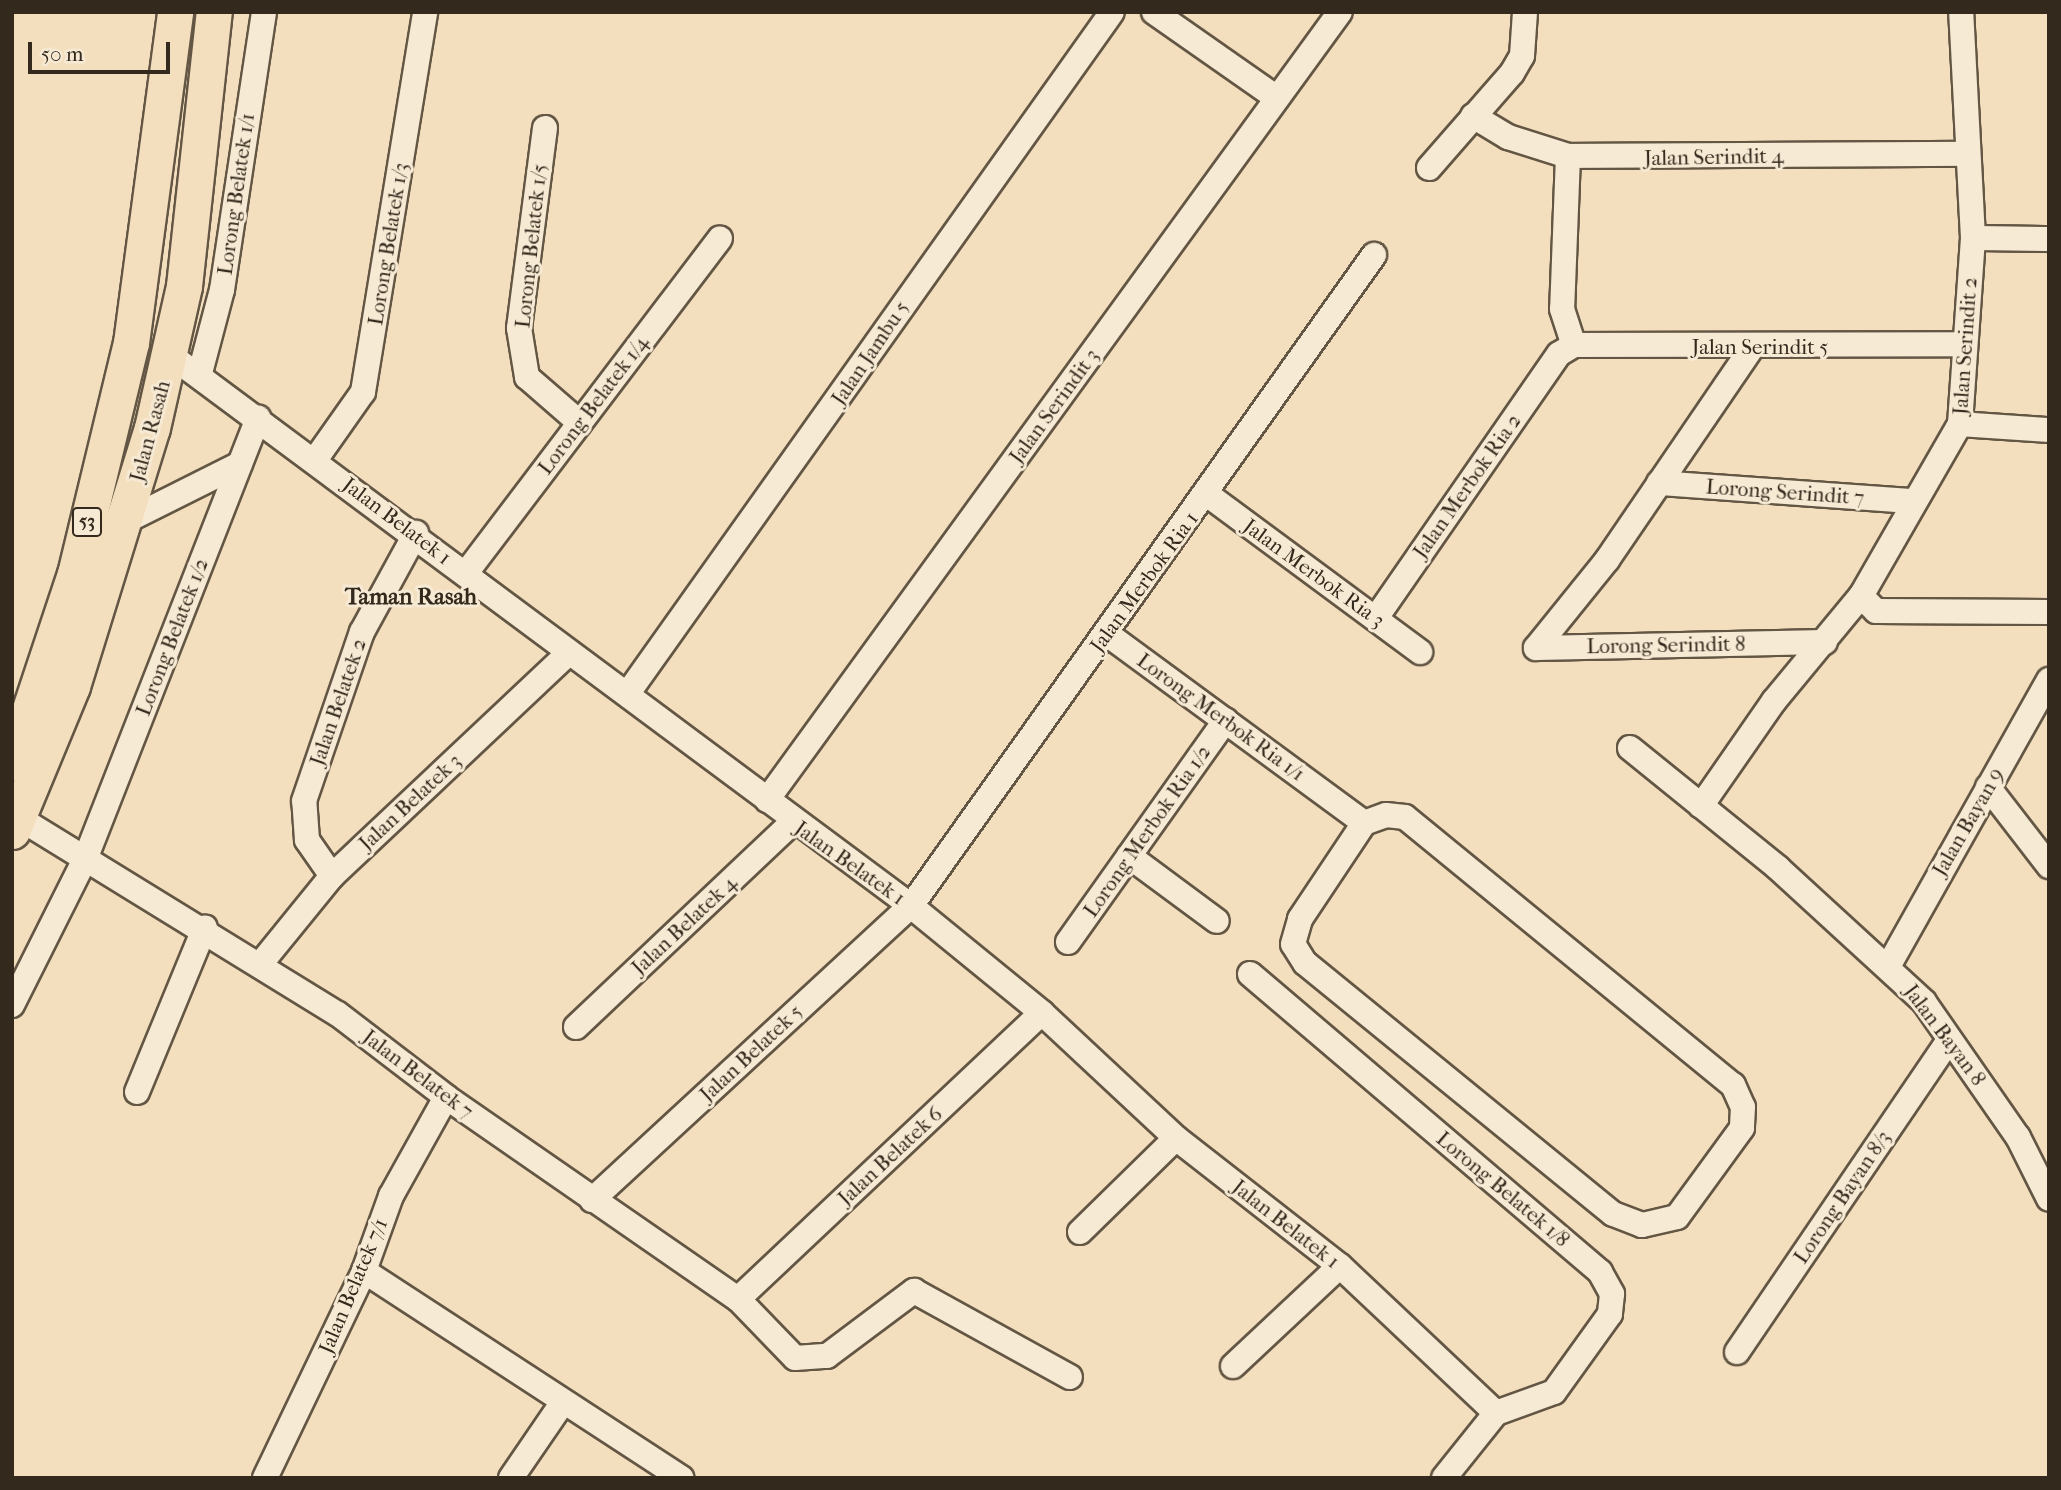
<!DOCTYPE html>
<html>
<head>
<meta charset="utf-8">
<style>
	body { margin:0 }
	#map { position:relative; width:2061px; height:1490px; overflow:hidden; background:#f3debd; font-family:"IM FELL French Canon",serif }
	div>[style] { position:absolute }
	.roads { filter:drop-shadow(2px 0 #635644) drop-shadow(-2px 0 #635644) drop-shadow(0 2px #635644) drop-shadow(0 -2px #635644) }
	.minor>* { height:24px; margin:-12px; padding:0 12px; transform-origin:12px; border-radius:12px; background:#f7ead4 }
	.highway>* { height:35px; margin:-17.5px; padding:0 17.5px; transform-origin:17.5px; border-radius:17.5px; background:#f3debd }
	span { translate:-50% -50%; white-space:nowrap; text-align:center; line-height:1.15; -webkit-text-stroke:6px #f7ead4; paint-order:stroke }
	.shield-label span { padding:2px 5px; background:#f7ead4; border:2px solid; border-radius:5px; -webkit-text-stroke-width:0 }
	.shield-label { font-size:19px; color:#33291c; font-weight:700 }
	.street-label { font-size:21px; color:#33291c }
	.neighbourhood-label { font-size:23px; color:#33291c; font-weight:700 }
	.frame { position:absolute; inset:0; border:14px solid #33291c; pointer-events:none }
	.scale { position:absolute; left:28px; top:42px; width:142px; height:32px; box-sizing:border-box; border:4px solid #33291c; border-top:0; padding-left:9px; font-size:21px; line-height:24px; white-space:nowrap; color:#33291c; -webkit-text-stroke:5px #f7ead4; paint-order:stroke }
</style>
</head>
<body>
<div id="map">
	<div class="roads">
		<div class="minor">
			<div style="left:1154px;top:12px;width:150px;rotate:35deg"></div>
			<div style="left:1473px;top:116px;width:41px;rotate:31deg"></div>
			<div style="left:1508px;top:137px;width:63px;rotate:17.6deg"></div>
			<div style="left:1568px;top:156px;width:396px;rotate:-0.3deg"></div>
			<div style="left:545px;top:128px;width:202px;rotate:97.4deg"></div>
			<div style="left:519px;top:328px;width:50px;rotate:80.7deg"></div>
			<div style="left:527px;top:377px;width:70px;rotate:41deg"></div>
			<div style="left:1568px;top:156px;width:153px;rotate:92.2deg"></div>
			<div style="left:1562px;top:309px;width:38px;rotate:72deg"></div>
			<div style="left:1429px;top:168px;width:126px;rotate:-48.9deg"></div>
			<div style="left:1512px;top:73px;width:20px;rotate:-60deg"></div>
			<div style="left:1522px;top:56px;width:44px;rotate:-86.1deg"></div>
			<div style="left:1973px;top:238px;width:76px;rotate:0.8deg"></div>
			<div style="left:1751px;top:349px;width:255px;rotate:124.3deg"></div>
			<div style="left:1607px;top:560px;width:113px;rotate:128.9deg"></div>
			<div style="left:1536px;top:648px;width:289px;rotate:-1.2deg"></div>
			<div style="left:170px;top:355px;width:923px;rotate:36.63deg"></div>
			<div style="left:911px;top:906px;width:169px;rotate:39.2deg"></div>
			<div style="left:1042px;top:1013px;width:183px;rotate:43deg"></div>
			<div style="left:1176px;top:1138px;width:208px;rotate:38deg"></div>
			<div style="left:1340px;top:1266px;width:214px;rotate:43.3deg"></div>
			<div style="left:200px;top:373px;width:86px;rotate:-75.2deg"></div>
			<div style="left:222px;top:290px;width:281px;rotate:-81.4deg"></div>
			<div style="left:1960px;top:424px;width:89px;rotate:3.9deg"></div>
			<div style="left:315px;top:460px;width:83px;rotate:-54.8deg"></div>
			<div style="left:363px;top:392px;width:385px;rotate:-80.7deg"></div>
			<div style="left:1659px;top:483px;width:254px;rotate:4.1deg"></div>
			<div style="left:1208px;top:495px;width:264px;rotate:36.5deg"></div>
			<div style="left:126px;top:521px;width:127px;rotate:-26.6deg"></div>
			<div style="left:466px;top:573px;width:420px;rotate:-52.8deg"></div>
			<div style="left:1861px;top:596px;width:21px;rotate:45deg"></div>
			<div style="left:1876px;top:611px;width:173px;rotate:0.3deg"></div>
			<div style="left:1376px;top:618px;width:321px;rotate:-55.3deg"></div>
			<div style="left:1559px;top:354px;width:17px;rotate:-31deg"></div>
			<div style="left:1574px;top:345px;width:390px;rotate:-0.1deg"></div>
			<div style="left:1107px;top:634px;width:319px;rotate:36.3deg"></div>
			<div style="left:628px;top:693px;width:835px;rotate:-54.6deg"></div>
			<div style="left:1630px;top:748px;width:191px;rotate:39deg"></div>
			<div style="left:1778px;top:868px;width:198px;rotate:42.5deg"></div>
			<div style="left:1924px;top:1002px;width:165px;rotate:55.2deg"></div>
			<div style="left:2018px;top:1137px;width:69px;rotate:63.4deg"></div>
			<div style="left:1988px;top:787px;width:100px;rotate:52.3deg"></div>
			<div style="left:767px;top:800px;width:974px;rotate:-53.98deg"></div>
			<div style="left:1701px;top:806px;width:128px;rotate:-55.2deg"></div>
			<div style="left:1774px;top:701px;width:136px;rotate:-50.4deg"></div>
			<div style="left:1861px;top:596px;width:198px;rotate:-60.1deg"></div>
			<div style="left:1960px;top:424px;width:186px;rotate:-86deg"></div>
			<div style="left:1973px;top:238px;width:226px;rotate:-93deg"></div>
			<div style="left:1386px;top:815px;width:19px;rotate:6deg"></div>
			<div style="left:1405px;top:817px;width:424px;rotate:39.3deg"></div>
			<div style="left:1733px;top:1085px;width:24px;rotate:66deg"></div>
			<div style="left:1743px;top:1107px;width:21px;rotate:93deg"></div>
			<div style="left:1742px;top:1128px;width:110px;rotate:126.1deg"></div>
			<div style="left:1677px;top:1217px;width:36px;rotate:167deg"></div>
			<div style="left:1642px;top:1225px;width:31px;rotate:-159deg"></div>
			<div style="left:1613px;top:1214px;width:397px;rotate:-140.8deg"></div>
			<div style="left:1305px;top:963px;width:22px;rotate:-122deg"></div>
			<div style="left:1293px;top:944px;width:26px;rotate:-74deg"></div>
			<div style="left:1300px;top:919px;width:115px;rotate:-56.3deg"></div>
			<div style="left:1364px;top:823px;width:23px;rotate:-20deg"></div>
			<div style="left:19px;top:818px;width:374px;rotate:31.6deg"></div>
			<div style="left:338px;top:1014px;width:136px;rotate:37.5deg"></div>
			<div style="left:446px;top:1097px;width:355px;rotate:34.7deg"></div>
			<div style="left:738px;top:1299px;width:82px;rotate:46deg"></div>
			<div style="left:795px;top:1358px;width:32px;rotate:-4deg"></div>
			<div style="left:827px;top:1356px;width:109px;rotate:-36.8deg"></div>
			<div style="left:914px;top:1291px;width:178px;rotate:28.9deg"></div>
			<div style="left:1129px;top:856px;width:109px;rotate:36.5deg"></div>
			<div style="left:332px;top:876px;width:44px;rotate:-124.8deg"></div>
			<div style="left:307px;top:840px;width:39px;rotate:-94deg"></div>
			<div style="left:304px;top:801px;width:179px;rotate:-71.1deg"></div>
			<div style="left:362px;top:632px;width:113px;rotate:-61.4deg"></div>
			<div style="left:1068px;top:942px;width:272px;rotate:-54.6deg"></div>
			<div style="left:262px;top:962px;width:111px;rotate:-50.9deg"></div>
			<div style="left:332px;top:876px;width:325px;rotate:-43.3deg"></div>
			<div style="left:1889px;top:965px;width:327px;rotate:-60.7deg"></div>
			<div style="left:1250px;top:974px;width:460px;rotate:40.4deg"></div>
			<div style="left:1600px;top:1272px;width:25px;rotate:61deg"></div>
			<div style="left:1612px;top:1294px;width:20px;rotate:96deg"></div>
			<div style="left:1610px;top:1314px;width:96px;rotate:125.7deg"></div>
			<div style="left:1554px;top:1392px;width:62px;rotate:160.1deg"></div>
			<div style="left:12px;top:1005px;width:165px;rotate:-63.4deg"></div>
			<div style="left:86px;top:857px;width:472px;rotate:-68.6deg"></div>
			<div style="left:576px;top:1027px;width:297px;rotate:-43.4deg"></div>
			<div style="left:137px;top:1092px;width:178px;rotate:-67.6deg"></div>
			<div style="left:592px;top:1200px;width:434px;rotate:-42.7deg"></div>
			<div style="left:911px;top:906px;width:799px;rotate:-54.58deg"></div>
			<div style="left:1080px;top:1232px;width:134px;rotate:-44.4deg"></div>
			<div style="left:364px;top:1271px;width:379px;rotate:33.1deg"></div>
			<div style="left:738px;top:1299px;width:417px;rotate:-43.3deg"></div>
			<div style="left:1737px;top:1352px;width:375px;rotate:-55.8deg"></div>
			<div style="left:1233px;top:1366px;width:146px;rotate:-43.1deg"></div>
			<div style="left:265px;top:1478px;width:229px;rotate:-64.4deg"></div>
			<div style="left:364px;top:1271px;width:80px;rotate:-70.2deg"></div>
			<div style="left:391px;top:1196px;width:113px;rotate:-60.9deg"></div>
			<div style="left:511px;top:1478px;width:88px;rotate:-55.6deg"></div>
			<div style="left:1444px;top:1478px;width:83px;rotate:-51.3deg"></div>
		</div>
		<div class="highway">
			<div style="left:12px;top:763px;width:199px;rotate:-71.6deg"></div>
			<div style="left:75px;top:574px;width:238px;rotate:-76.4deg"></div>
			<div style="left:131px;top:343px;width:334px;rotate:-82.4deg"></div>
			<div style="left:12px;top:831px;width:157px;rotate:-67.5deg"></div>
			<div style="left:72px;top:686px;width:270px;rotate:-72.8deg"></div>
			<div style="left:152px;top:428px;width:146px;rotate:-77.3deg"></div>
			<div style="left:184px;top:286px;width:276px;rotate:-83.8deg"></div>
		</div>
	</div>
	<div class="shield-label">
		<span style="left:87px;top:522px">53</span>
	</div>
	<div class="street-label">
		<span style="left:1714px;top:157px;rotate:-1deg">Jalan Serindit 4</span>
		<span style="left:236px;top:194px;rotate:-82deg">Lorong Belatek 1/1</span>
		<span style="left:388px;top:244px;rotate:-81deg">Lorong Belatek 1/3</span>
		<span style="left:531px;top:246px;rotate:-84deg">Lorong Belatek 1/5</span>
		<span style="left:1965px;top:346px;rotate:-86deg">Jalan Serindit 2</span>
		<span style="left:1760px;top:347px">Jalan Serindit 5</span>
		<span style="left:870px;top:353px;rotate:-56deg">Jalan Jambu 5</span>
		<span style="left:593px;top:405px;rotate:-53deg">Lorong Belatek 1/4</span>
		<span style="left:1054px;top:406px;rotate:-54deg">Jalan Serindit 3</span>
		<span style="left:150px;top:431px;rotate:-75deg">Jalan Rasah</span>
		<span style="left:1467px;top:486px;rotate:-55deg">Jalan Merbok Ria 2</span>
		<span style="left:1785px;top:492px;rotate:4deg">Lorong Serindit 7</span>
		<span style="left:397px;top:521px;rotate:37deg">Jalan Belatek 1</span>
		<span style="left:1314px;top:573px;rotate:36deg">Jalan Merbok Ria 3</span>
		<span style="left:1144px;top:582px;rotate:-54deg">Jalan Merbok Ria 1</span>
		<span style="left:172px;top:637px;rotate:-69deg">Lorong Belatek 1/2</span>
		<span style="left:1666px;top:645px;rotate:-1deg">Lorong Serindit 8</span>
		<span style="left:338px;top:702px;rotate:-71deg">Jalan Belatek 2</span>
		<span style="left:1221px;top:717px;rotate:36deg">Lorong Merbok Ria 1/1</span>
		<span style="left:410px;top:802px;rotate:-43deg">Jalan Belatek 3</span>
		<span style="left:1968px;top:822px;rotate:-60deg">Jalan Bayan 9</span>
		<span style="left:1147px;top:831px;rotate:-55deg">Lorong Merbok Ria 1/2</span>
		<span style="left:850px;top:863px;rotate:35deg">Jalan Belatek 1</span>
		<span style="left:684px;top:925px;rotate:-43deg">Jalan Belatek 4</span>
		<span style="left:1945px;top:1035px;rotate:53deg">Jalan Bayan 8</span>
		<span style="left:751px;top:1053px;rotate:-43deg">Jalan Belatek 5</span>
		<span style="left:418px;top:1074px;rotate:37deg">Jalan Belatek 7</span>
		<span style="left:890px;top:1156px;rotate:-43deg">Jalan Belatek 6</span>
		<span style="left:1503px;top:1189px;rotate:40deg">Lorong Belatek 1/8</span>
		<span style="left:1842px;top:1197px;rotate:-56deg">Lorong Bayan 8/3</span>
		<span style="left:1286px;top:1224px;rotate:38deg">Jalan Belatek 1</span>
		<span style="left:353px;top:1286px;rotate:-67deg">Jalan Belatek 7/1</span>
	</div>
	<div class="neighbourhood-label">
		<span style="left:411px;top:597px">Taman Rasah</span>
	</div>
	<div class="frame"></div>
	<div class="scale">50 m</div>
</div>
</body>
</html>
